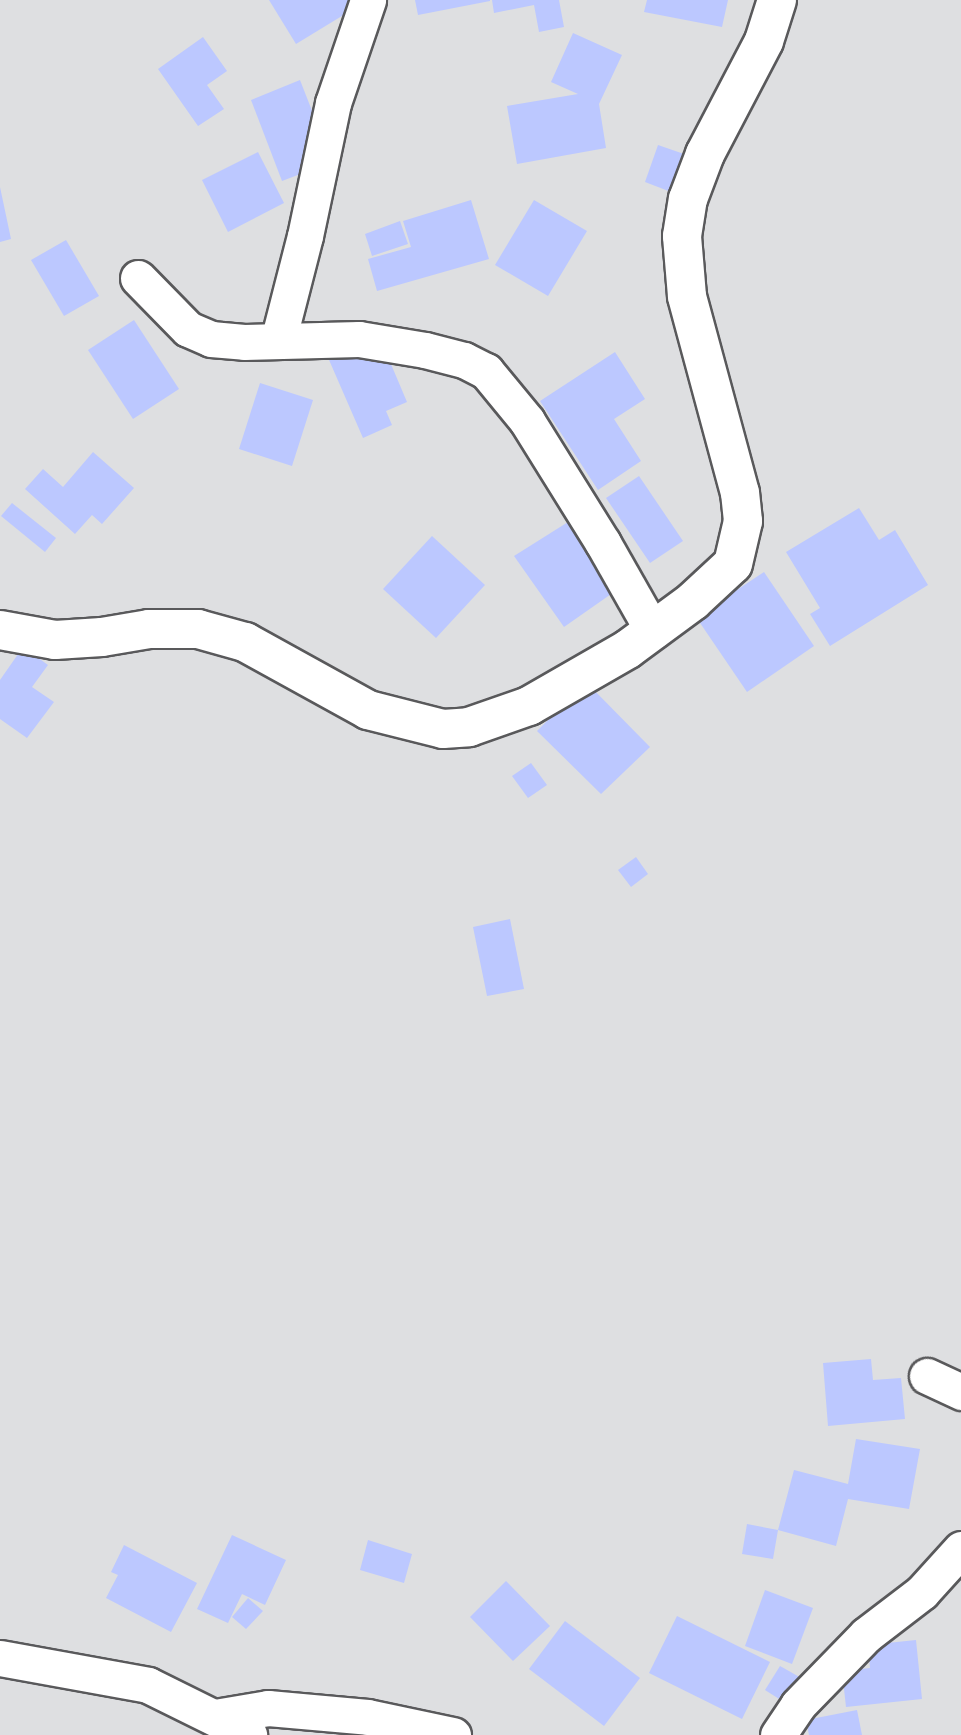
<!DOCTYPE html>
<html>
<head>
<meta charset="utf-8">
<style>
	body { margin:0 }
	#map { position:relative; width:961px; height:1735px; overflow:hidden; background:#dedfe1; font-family:Mulish,sans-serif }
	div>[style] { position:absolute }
	.building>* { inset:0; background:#bcc8ff }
	.roads { filter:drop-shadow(2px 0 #59595b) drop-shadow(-2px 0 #59595b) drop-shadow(0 2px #59595b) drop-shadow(0 -2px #59595b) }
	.minor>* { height:35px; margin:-17.5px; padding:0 17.5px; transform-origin:17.5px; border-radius:17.5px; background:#fff }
	.tertiary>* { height:38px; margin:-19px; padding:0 19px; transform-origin:19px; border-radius:19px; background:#fff }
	span { translate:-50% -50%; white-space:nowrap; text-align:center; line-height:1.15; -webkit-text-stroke:5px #dedfe1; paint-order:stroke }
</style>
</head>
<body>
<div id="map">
	<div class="building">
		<div style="clip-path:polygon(269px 0,350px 0,355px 8px,296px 44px)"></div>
		<div style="clip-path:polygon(415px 0,490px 0,490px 1px,418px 15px)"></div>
		<div style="clip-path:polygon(492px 0,559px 0,564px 27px,539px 32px,534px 5px,494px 13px)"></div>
		<div style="clip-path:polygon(647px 0,728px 0,722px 27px,644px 12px)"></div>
		<div style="clip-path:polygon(573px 33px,622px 55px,599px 104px,606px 148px,517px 164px,507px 106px,578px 94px,551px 82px)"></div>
		<div style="clip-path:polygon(203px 37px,227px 71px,207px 85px,224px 109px,198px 126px,158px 69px)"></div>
		<div style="clip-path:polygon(300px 80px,332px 162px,282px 181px,251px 100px)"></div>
		<div style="clip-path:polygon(658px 145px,684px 154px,671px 192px,645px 182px)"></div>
		<div style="clip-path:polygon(258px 152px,284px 203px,228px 232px,202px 180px)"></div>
		<div style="clip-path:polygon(0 187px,11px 239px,0 242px)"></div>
		<div style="clip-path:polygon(471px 200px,489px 259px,377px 291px,368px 259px,411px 247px,403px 221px)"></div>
		<div style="clip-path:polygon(534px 200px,587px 231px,548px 296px,495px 265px)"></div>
		<div style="clip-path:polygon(400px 221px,408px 244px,372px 256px,365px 234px)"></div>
		<div style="clip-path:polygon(66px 240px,99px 296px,64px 316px,31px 260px)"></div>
		<div style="clip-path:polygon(134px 320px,179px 389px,133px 419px,88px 350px)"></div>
		<div style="clip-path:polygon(377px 331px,407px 402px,386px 411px,392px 425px,363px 438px,326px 353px)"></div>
		<div style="clip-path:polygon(615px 352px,645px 399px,614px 419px,641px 461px,598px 490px,540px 401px)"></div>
		<div style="clip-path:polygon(260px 383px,313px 400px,292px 466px,239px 449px)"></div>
		<div style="clip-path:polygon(93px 452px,134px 488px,102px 524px,92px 515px,75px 534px,25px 489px,43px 469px,63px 487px)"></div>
		<div style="clip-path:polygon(639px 476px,683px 541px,650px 563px,606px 498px)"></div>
		<div style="clip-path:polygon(12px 503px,56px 538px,45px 552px,1px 516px)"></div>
		<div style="clip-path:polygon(859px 508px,879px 540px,895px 530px,928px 585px,830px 646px,810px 614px,820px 608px,786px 552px)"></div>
		<div style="clip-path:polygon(576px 517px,624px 585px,564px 627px,514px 556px)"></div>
		<div style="clip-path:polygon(432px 536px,485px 585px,436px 638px,383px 589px)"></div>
		<div style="clip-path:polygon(764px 572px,814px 646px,747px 692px,696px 617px)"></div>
		<div style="clip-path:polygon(23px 647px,48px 665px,32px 687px,54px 702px,27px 738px,0 719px,0 680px)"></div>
		<div style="clip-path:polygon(586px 682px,650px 747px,601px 794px,537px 731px)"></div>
		<div style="clip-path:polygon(531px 763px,547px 785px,528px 798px,512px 776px)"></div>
		<div style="clip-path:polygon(636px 857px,648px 874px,631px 887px,618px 870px)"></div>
		<div style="clip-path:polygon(510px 919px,524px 989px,487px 996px,473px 927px)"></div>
		<div style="clip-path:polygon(871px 1359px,873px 1380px,901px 1378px,905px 1419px,828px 1426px,823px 1363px)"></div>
		<div style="clip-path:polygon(856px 1439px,920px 1449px,909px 1509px,848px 1499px,836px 1546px,778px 1530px,773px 1559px,742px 1554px,747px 1524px,778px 1530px,794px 1470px,848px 1484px)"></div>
		<div style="clip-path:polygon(232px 1535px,286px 1560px,265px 1605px,242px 1594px,228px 1623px,197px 1609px)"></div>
		<div style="clip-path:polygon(368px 1540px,412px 1554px,404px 1583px,360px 1570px)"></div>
		<div style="clip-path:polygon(124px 1545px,197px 1583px,171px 1632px,106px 1598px,118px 1575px,111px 1572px)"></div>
		<div style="clip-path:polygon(506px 1581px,550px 1626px,513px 1661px,470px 1617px)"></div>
		<div style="clip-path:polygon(765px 1590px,813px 1608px,792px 1664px,745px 1646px)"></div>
		<div style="clip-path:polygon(248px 1598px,263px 1611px,246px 1629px,232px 1617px)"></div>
		<div style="clip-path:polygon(677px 1616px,770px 1662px,742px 1719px,649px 1673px)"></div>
		<div style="clip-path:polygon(565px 1621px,640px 1678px,604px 1726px,529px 1669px)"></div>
		<div style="clip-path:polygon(916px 1640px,922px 1699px,846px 1707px,842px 1671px,870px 1668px,868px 1645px)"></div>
		<div style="clip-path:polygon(780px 1666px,803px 1679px,787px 1704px,765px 1690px)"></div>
		<div style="clip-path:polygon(857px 1710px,862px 1735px,809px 1735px,806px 1720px)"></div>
	</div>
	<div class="roads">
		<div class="minor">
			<div style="left:138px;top:278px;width:71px;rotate:45.6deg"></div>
			<div style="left:188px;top:329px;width:25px;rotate:23deg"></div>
			<div style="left:211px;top:339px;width:33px;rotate:5deg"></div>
			<div style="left:244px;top:342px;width:115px;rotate:-1.5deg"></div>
			<div style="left:359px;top:339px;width:67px;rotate:9.5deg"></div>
			<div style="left:425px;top:350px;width:40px;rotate:14.4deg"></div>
			<div style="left:464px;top:360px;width:25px;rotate:27deg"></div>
			<div style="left:486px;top:371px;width:65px;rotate:50.6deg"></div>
			<div style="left:527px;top:421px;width:144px;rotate:58.1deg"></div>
			<div style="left:603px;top:543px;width:101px;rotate:60.4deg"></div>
			<div style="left:278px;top:341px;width:108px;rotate:-75.6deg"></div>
			<div style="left:305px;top:236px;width:136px;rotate:-78.1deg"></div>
			<div style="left:333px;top:103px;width:109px;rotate:-71.2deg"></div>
			<div style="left:927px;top:1376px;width:38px;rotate:25deg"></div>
			<div style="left:0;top:1658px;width:150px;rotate:10.3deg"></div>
			<div style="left:148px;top:1685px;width:113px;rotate:26.3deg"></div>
			<div style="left:215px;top:1717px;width:54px;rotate:-9.6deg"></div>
			<div style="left:268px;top:1708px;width:100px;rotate:5.1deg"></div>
			<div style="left:368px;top:1717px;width:87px;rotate:12deg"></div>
			<div style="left:778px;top:1735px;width:36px;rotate:-56deg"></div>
			<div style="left:798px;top:1705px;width:98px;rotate:-45.8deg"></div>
			<div style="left:866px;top:1635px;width:71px;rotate:-37.5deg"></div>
			<div style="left:922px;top:1592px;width:58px;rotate:-47.8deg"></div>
		</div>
		<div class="tertiary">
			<div style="left:0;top:630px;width:56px;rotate:10.3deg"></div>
			<div style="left:55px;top:640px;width:47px;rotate:-3.7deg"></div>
			<div style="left:102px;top:637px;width:48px;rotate:-9.7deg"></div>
			<div style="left:149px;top:629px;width:49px"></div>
			<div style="left:198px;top:629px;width:49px;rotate:15.5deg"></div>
			<div style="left:245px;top:642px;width:141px;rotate:28.9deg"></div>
			<div style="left:368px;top:710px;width:77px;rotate:14.2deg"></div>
			<div style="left:443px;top:729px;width:26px;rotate:-4deg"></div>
			<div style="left:469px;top:727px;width:64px;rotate:-19.3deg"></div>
			<div style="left:529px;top:706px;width:114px;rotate:-29.9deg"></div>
			<div style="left:628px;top:649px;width:81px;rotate:-36.4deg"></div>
			<div style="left:693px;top:601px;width:54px;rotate:-42.8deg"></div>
			<div style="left:733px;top:564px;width:44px;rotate:-76.9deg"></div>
			<div style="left:743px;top:521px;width:28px;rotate:-96deg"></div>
			<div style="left:740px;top:493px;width:204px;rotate:-105.1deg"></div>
			<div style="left:687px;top:296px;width:60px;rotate:-94.8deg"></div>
			<div style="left:682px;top:236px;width:37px;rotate:-81deg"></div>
			<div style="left:688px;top:199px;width:48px;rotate:-69.3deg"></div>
			<div style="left:705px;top:154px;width:127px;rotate:-62.4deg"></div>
			<div style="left:764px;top:41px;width:43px;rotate:-72.4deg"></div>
		</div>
	</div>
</div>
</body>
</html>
